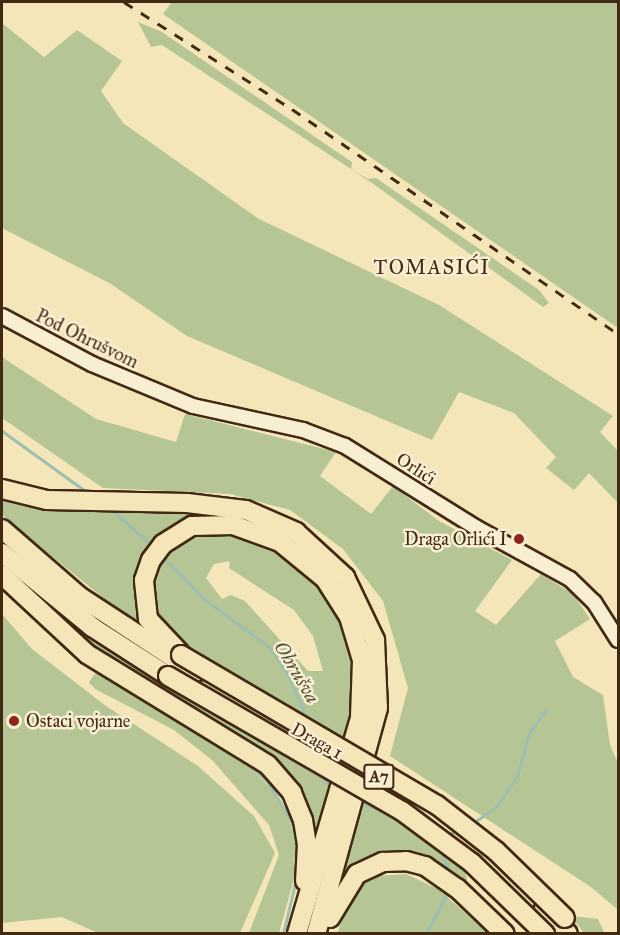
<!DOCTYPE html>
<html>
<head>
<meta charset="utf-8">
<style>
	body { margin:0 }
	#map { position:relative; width:620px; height:935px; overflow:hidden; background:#f4e6b9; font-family:"IM FELL Great Primer",serif }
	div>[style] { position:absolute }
	.green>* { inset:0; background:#b5c694 }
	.stream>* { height:3px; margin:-1.5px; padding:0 1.5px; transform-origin:1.5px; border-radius:1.5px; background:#9cbfb0 }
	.roads { filter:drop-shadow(2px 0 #422913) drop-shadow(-2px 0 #422913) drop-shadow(0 2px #422913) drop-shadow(0 -2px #422913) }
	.secondary>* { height:14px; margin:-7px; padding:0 7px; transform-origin:7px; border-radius:7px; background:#f8efd2 }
	.highway>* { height:18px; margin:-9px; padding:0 9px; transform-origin:9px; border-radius:9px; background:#f4e6b9 }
	.rail>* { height:3px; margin-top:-1.5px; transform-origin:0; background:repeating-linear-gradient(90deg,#422913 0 10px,transparent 0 20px) }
	.bridges { filter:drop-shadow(2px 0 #422913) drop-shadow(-2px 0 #422913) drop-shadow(0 2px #422913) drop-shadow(0 -2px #422913) }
	.highway-bridge>* { height:18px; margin:-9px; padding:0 9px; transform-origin:9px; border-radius:9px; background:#f4e6b9 }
	.dots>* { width:16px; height:16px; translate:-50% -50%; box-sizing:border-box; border:3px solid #f8efd2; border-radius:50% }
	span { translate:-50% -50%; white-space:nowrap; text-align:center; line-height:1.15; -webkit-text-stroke:5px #f8efd2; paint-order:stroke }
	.shield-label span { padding:2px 4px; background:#f8efd2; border:2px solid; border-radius:4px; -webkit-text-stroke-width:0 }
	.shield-label { font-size:16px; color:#422913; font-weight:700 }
	.street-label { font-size:18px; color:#422913 }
	.poi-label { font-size:18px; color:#422913 }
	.right { translate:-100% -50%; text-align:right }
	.left { translate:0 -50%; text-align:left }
	.neighbourhood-label { font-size:20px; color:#422913; letter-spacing:1.5px }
	.water-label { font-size:20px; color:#584e3a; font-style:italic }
	.frame { position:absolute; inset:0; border:3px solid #422913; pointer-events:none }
</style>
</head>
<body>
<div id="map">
	<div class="green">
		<div style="clip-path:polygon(172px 2px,618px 2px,618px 328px,163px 14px)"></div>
		<div style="clip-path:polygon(138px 22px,162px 32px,340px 154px,352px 162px,351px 169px,368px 179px,376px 178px,539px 290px,549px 303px,543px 307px,372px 183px,351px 169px,162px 45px,151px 47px)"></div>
		<div style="clip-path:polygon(2px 23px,44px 57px,77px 30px,122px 61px,101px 91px,123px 123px,259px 219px,439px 305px,613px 416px,600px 432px,618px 451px,618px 503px,589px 473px,574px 490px,546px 468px,556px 457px,514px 413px,459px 392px,432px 440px,187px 336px,111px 284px,2px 228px)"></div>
		<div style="clip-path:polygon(2px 357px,96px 419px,176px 442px,185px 414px,336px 452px,320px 476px,371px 514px,393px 486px,439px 521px,512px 560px,475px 611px,496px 625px,541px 574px,573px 594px,590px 619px,555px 641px,573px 677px,603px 695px,610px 745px,618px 763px,618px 910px,591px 887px,390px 756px,408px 688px,383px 601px,343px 549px,290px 510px,230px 494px,103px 488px,2px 418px)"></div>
		<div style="clip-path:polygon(evenodd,2px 498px,59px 510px,177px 511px,244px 519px,241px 534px,273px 546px,314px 578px,343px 621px,355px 669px,349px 731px,381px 739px,365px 798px,465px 869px,469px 890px,437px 865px,351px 872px,337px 883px,355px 829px,322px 819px,316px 851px,299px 797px,79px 640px,12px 571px,148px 675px,308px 765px,303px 718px,183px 649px,155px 617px,138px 626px,12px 524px,2px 514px,2px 498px,230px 561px,229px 568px,294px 610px,313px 636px,323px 671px,308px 671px,245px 601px,231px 595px,222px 599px,206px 578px,214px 564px,230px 561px)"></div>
		<div style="clip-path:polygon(2px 614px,32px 649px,106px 706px,198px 766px,254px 816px,275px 853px,240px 933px,98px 933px,62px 917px,2px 923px)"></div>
		<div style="clip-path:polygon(96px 672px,246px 764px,268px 785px,289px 818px,296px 847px,296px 872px,279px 933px,249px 933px,279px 855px,269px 825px,212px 760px,174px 730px,95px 689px,89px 682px)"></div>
		<div style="clip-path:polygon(406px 874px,438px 889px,488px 933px,337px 934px,351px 894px,375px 876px)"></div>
		<div style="clip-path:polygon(571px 916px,598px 919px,604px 932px,584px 933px)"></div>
	</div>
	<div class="stream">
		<div style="left:2px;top:431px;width:106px;rotate:35.8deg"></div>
		<div style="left:110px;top:509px;width:57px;rotate:40.7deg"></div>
		<div style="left:161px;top:555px;width:62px;rotate:45.7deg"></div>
		<div style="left:204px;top:599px;width:81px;rotate:36.4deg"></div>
		<div style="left:269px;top:647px;width:32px;rotate:55deg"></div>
		<div style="left:287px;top:673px;width:53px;rotate:66.8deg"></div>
		<div style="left:310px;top:738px;width:14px;rotate:82deg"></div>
		<div style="left:243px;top:760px;width:32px;rotate:41deg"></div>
		<div style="left:267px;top:781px;width:46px;rotate:58.4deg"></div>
		<div style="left:291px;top:820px;width:32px;rotate:77deg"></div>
		<div style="left:314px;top:767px;width:29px;rotate:52deg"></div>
		<div style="left:359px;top:802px;width:27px;rotate:20deg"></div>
		<div style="left:473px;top:823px;width:29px;rotate:-35deg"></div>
		<div style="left:497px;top:806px;width:36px;rotate:-56deg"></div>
		<div style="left:517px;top:776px;width:45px;rotate:-74.4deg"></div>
		<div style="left:529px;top:733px;width:29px;rotate:-54deg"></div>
		<div style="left:446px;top:835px;width:14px;rotate:-21deg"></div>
		<div style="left:440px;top:849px;width:29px;rotate:68deg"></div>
		<div style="left:283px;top:934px;width:57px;rotate:-76.7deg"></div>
		<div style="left:426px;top:934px;width:48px;rotate:-62.9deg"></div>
	</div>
	<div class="roads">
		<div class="secondary">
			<div style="left:2px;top:316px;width:102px;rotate:28.1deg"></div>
			<div style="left:92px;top:364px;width:109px;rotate:22.6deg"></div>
			<div style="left:193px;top:406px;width:113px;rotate:12.3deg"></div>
			<div style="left:303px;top:430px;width:45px;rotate:20.9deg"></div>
			<div style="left:345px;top:446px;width:153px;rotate:31.9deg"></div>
			<div style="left:475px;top:527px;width:108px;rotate:28.7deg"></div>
			<div style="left:570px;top:579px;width:33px;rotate:44deg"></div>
			<div style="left:594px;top:602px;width:45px;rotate:57.7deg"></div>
		</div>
		<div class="highway">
			<div style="left:2px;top:489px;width:46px;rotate:13.7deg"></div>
			<div style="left:47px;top:500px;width:140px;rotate:1.2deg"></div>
			<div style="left:187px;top:503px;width:59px;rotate:6.8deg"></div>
			<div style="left:246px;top:510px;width:55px;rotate:23.7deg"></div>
			<div style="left:296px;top:532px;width:67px;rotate:42.6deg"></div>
			<div style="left:345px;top:577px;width:70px;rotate:64.5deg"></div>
			<div style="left:375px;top:640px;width:68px;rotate:87.5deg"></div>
			<div style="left:378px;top:708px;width:234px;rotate:105.3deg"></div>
			<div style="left:2px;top:529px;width:102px;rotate:41deg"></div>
			<div style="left:79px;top:596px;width:139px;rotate:33.2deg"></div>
			<div style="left:2px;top:553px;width:117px;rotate:39.4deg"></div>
			<div style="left:92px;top:627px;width:90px;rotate:32.8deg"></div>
			<div style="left:2px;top:575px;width:116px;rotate:42.9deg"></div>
			<div style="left:87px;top:654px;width:212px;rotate:31.5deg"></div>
			<div style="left:268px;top:765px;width:37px;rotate:49deg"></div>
			<div style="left:292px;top:793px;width:29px;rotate:68deg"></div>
			<div style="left:303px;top:820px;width:24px;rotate:81deg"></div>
			<div style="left:307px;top:844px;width:37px;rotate:93deg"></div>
			<div style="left:180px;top:653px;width:47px;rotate:-133.3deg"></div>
			<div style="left:148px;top:619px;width:39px;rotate:-96deg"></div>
			<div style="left:144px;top:580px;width:21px;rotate:-71deg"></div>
			<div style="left:151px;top:560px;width:20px;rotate:-53deg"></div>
			<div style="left:163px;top:544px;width:34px;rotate:-32deg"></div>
			<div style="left:192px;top:526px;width:41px;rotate:-1.4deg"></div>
			<div style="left:233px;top:525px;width:50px;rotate:19.9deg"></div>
			<div style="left:280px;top:542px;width:58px;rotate:39.4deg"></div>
			<div style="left:325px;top:579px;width:45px;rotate:57.7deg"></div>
			<div style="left:349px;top:617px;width:45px;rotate:73.2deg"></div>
			<div style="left:362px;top:660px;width:58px;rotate:92deg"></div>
			<div style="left:360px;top:718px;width:225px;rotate:106.3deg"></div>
			<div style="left:544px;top:908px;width:35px;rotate:47deg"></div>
			<div style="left:330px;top:918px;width:52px;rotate:-58.5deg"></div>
			<div style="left:357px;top:874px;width:29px;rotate:-25deg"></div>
			<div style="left:383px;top:862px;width:23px;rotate:-2deg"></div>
			<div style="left:406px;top:861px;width:20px;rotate:15deg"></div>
			<div style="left:425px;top:866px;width:39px;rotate:35deg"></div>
			<div style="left:457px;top:888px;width:66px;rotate:43.8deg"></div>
		</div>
	</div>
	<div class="rail">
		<div style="left:124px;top:2px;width:199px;rotate:32.5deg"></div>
		<div style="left:292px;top:109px;width:396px;rotate:34.6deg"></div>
	</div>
	<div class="bridges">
		<div class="highway-bridge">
			<div style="left:181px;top:655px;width:297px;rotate:30.4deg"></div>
			<div style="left:437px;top:805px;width:75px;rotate:37.9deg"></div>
			<div style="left:496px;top:851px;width:96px;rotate:44.2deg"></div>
			<div style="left:168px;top:676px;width:270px;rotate:30deg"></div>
			<div style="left:402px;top:811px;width:87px;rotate:36.6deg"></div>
			<div style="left:472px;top:863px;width:102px;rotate:44.2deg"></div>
		</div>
	</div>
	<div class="dots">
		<div style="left:519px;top:539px;background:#8f2418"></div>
		<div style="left:14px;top:721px;background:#8f2418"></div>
	</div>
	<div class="shield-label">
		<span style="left:379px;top:777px">A7</span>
	</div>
	<div class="street-label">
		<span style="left:87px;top:339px;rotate:26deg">Pod Ohrušvom</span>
		<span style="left:416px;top:469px;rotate:33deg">Orlići</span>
		<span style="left:317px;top:741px;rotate:29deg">Draga 1</span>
	</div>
	<div class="poi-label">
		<span class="right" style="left:507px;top:539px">Draga Orlići I</span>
		<span class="left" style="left:26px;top:721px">Ostaci vojarne</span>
	</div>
	<div class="neighbourhood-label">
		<span style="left:432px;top:267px">TOMASIĆI</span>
	</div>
	<div class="water-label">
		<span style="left:297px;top:672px;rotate:59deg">Ohrušva</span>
	</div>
	<div class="frame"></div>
</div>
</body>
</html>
